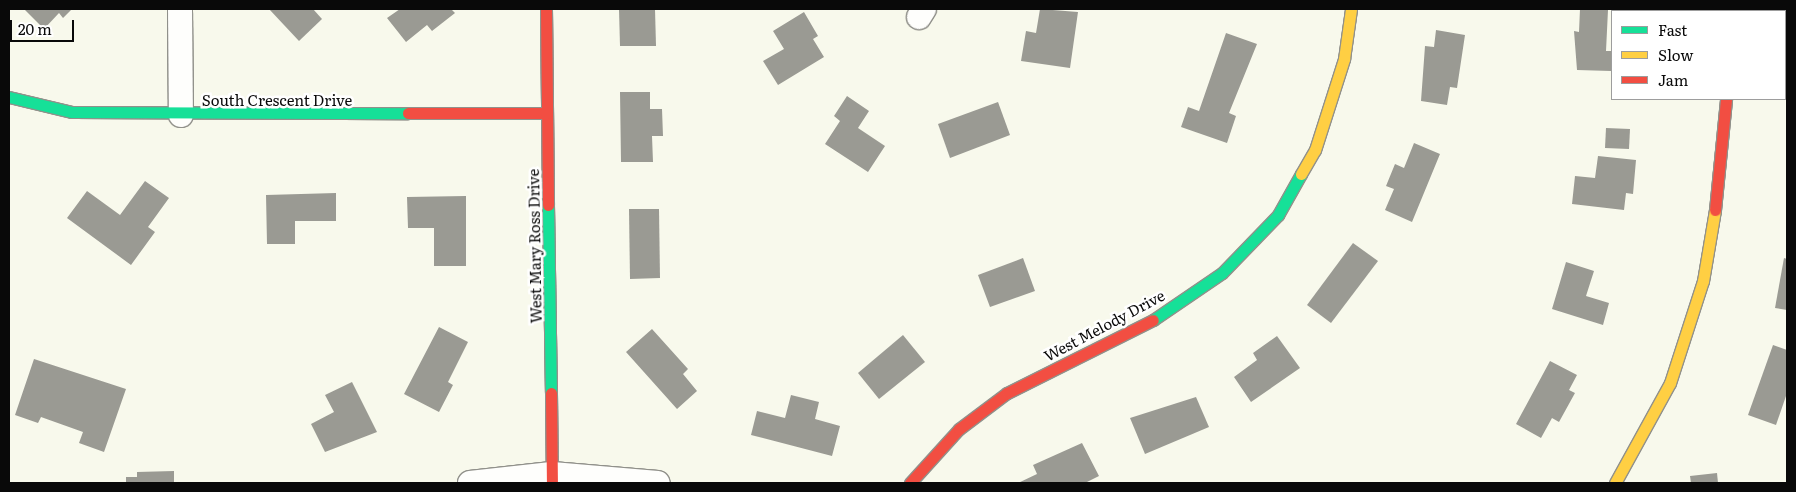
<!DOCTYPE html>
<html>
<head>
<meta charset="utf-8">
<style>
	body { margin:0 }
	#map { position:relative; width:1796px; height:492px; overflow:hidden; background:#f8f9ec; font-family:Literata,serif }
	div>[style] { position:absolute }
	.building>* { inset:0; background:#9a9a93 }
	.roads { filter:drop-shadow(1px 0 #91918b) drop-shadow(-1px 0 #91918b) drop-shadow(0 1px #91918b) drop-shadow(0 -1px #91918b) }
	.street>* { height:24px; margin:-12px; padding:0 12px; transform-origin:12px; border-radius:12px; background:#fefefc }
	.fast>* { height:11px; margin:-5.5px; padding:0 5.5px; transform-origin:5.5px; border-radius:5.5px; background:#16e098 }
	.slow>* { height:11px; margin:-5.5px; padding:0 5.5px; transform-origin:5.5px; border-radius:5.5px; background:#ffcf43 }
	.jam>* { height:11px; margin:-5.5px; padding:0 5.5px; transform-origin:5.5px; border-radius:5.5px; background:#f24e42 }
	span { translate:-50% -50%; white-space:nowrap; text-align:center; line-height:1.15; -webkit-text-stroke:5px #fff; paint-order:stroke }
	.street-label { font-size:15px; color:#090909 }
	.frame { position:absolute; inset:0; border:10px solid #090909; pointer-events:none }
	.legend { position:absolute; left:1611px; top:10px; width:175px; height:90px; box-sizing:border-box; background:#fff; border:1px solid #9d9d9d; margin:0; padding:6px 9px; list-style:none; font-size:15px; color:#090909 }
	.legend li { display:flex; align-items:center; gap:10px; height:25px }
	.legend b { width:25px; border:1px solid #9d9d9d }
	.scale { position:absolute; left:10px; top:20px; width:64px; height:22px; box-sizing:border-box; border:2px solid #090909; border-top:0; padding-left:6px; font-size:15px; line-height:18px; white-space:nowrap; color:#090909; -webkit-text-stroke:4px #fff; paint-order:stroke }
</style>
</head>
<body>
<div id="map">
	<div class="building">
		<div style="clip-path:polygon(24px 9px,72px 9px,63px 18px,59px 13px,44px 29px)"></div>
		<div style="clip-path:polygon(269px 9px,313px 9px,322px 19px,299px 41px)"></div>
		<div style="clip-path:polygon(400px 9px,451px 9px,455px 13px,432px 31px,427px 25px,406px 42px,387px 18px)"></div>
		<div style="clip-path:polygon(619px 9px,655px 9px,656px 46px,620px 46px)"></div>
		<div style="clip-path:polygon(1040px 9px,1078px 12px,1070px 68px,1021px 61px,1026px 31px,1036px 33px)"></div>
		<div style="clip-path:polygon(1580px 9px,1608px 10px,1606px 51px,1612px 51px,1612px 78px,1611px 71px,1577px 70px,1574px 31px,1579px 32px)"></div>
		<div style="clip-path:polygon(804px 12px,818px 36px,813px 39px,824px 57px,778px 85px,763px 61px,784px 49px,773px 31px)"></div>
		<div style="clip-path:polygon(1436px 30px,1465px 35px,1457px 88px,1450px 87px,1447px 105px,1421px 101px,1425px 46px,1434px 47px)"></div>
		<div style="clip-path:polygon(1226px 33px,1257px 44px,1229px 113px,1236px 116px,1227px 143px,1181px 127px,1188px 107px,1199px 111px)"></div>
		<div style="clip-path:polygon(620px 92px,650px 92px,650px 109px,662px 109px,663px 136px,652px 136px,653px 162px,621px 162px)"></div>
		<div style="clip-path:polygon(847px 96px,869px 111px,858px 128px,885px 146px,868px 172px,825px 144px,840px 121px,834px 116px)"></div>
		<div style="clip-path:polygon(998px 102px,1010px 135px,950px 158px,938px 124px)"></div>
		<div style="clip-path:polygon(1606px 128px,1630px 129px,1629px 149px,1605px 148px)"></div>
		<div style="clip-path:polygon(1414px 143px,1440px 154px,1412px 222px,1385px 210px,1394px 189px,1386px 186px,1395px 164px,1404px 168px)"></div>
		<div style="clip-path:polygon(1598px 156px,1636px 160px,1633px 194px,1626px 193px,1624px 210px,1572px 204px,1575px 176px,1595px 178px)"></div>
		<div style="clip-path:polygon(145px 181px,169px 198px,148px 227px,155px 232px,131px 265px,67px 218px,87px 191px,120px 215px)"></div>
		<div style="clip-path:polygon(336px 193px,336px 221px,295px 221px,295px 244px,267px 244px,266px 195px)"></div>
		<div style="clip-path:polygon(466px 196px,466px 266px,434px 266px,434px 228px,408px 228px,407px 197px)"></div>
		<div style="clip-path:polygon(629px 209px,659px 209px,660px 278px,630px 279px)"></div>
		<div style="clip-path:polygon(1353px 243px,1378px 261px,1331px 323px,1307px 305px)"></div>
		<div style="clip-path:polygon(1023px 258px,1035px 291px,990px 307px,978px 275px)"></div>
		<div style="clip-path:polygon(1784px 258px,1787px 259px,1787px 310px,1775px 308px)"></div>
		<div style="clip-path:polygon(1566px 262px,1594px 271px,1586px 296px,1609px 303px,1603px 325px,1552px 309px)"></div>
		<div style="clip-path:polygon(439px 327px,468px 342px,448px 382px,453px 385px,439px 412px,404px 394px)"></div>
		<div style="clip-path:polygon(652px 329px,688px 369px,683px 374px,697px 391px,677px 409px,626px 352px)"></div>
		<div style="clip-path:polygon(903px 335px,925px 362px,879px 399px,858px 373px)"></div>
		<div style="clip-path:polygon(1277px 336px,1300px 368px,1251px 402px,1234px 377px,1257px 360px,1253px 353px)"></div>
		<div style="clip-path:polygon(1773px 345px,1787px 350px,1787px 393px,1776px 425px,1748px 415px)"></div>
		<div style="clip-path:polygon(34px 359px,126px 389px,104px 452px,79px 443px,83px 432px,41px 417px,38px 423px,15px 415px)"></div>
		<div style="clip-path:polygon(1550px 361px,1577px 375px,1569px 390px,1575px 393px,1559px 422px,1552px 418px,1541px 438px,1516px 424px)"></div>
		<div style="clip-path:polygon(352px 382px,377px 432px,325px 452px,311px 424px,334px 412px,325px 395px)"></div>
		<div style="clip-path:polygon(791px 395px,819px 402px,815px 419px,840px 426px,832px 456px,751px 435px,757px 411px,785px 418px)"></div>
		<div style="clip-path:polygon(1196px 397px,1209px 427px,1145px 454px,1130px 418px)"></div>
		<div style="clip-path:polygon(1082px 443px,1099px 476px,1085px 483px,1018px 483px,1037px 474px,1033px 465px)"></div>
		<div style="clip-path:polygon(174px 471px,174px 483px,126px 483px,126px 477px,137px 477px,137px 472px)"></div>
		<div style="clip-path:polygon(1717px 473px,1718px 483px,1691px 483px,1690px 476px)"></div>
	</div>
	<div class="roads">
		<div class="street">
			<div style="left:180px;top:9px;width:106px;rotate:89.5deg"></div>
			<div style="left:1729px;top:11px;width:2px;rotate:-90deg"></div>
			<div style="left:919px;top:17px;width:9px;rotate:-58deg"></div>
			<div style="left:470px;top:483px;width:82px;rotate:-6.3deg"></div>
			<div style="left:552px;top:474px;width:106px;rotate:4.9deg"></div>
		</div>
		<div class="fast">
			<div style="left:9px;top:97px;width:65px;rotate:13.4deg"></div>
			<div style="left:72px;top:112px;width:336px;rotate:0.2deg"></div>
			<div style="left:548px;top:205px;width:188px;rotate:89.1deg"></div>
			<div style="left:1153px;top:320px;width:83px;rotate:-34.3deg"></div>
			<div style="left:1222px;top:273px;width:81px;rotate:-46deg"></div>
			<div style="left:1278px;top:215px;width:47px;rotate:-60.7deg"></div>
		</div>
		<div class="slow">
			<div style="left:1301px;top:174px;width:28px;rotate:-60deg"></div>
			<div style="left:1315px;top:150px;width:96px;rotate:-72.3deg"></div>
			<div style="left:1344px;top:59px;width:50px;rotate:-82deg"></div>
			<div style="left:1615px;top:483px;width:114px;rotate:-61.2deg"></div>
			<div style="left:1670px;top:383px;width:107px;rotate:-72.1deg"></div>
			<div style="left:1703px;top:281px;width:72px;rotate:-80.4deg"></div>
		</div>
		<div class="jam">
			<div style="left:546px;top:9px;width:196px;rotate:89.4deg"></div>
			<div style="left:408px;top:113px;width:139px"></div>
			<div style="left:1715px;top:210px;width:112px;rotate:-84.3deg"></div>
			<div style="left:551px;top:393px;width:90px;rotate:89.4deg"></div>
			<div style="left:910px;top:483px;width:73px;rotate:-47.8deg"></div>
			<div style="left:959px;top:429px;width:60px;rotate:-36.9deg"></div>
			<div style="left:1007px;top:393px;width:163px;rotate:-26.6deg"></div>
		</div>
	</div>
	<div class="street-label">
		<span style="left:277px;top:100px">South Crescent Drive</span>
		<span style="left:534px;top:246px;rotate:-91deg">West Mary Ross Drive</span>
		<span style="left:1104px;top:325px;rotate:-28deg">West Melody Drive</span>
	</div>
	<div class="frame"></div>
	<ul class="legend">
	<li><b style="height:6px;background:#16e098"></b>Fast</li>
	<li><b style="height:6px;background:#ffcf43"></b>Slow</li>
	<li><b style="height:6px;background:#f24e42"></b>Jam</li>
	</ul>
	<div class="scale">20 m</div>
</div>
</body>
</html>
